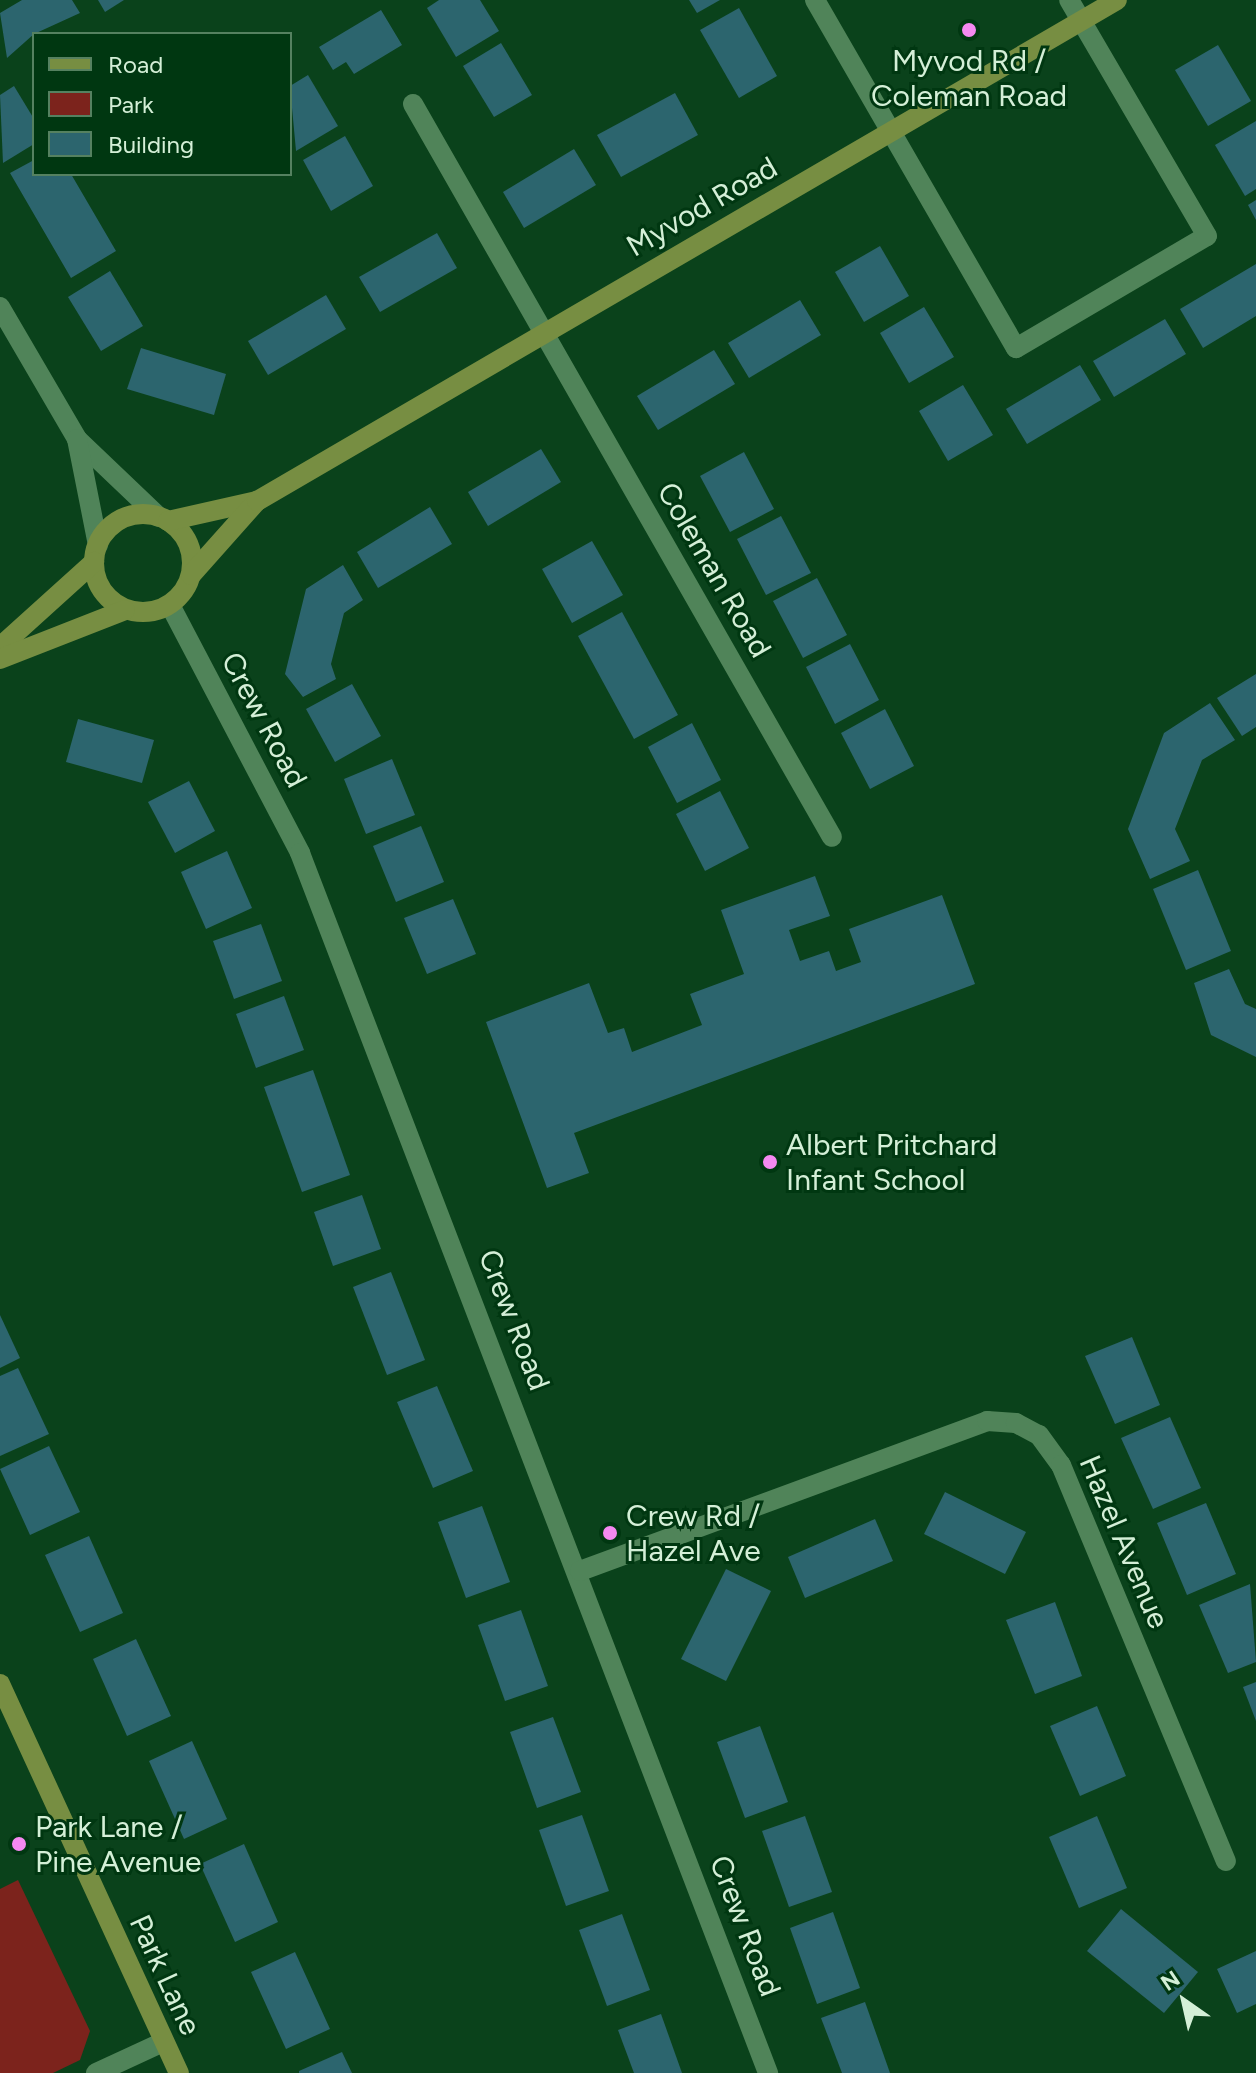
<!DOCTYPE html>
<html>
<head>
<meta charset="utf-8">
<style>
	body { margin:0 }
	#map { position:relative; width:1256px; height:2073px; overflow:hidden; background:#0a421b; font-family:Figtree,sans-serif }
	div>[style] { position:absolute }
	.green>* { inset:0; background:#7c231c }
	.building>* { inset:0; background:#2c656e }
	.street>* { height:20px; margin:-10px; padding:0 10px; transform-origin:10px; border-radius:10px; background:#508459 }
	.secondary>* { height:20px; margin:-10px; padding:0 10px; transform-origin:10px; border-radius:10px; background:#778e42 }
	.secondary>.ring { margin:-10px; padding:0; box-sizing:content-box; background:none; border:20px solid #778e42; border-radius:50% }
	.dots>* { width:22px; height:22px; translate:-50% -50%; box-sizing:border-box; border:4px solid #003711; border-radius:50% }
	span { translate:-50% -50%; white-space:nowrap; text-align:center; line-height:1.15; -webkit-text-stroke:6px #003711; paint-order:stroke }
	.poi-label { font-size:30px; color:#d4efd7 }
	.left { translate:0 -50%; text-align:left }
	.street-label { font-size:30px; color:#d4efd7 }
	.legend { position:absolute; left:32px; top:32px; width:260px; height:144px; box-sizing:border-box; background:#003711; border:2px solid #558160; margin:0; padding:10px 14px; list-style:none; font-size:24px; color:#d4efd7 }
	.legend li { display:flex; align-items:center; gap:16px; height:40px }
	.legend b { width:40px; border:2px solid #558160 }
	.north { position:absolute; left:1144px; top:1961px; width:80px; height:80px; -webkit-text-stroke:6px #003711; paint-order:stroke; rotate:326deg; font-size:22px; font-weight:700; line-height:32px; text-align:center; color:#d4efd7 }
	.north::after { content:''; display:block; margin:auto; width:28px; height:36px; background:#d4efd7; clip-path:polygon(50% 0,100% 100%,50% 72%,0 100%) }
</style>
</head>
<body>
<div id="map">
	<div class="green">
		<div style="clip-path:polygon(18px 1880px,90px 2031px,80px 2060px,53px 2073px,0 2073px,0 1889px)"></div>
	</div>
	<div class="building">
		<div style="clip-path:polygon(22px 0,72px 0,80px 13px,34px 34px,7px 58px,0 13px)"></div>
		<div style="clip-path:polygon(98px 0,124px 0,105px 12px)"></div>
		<div style="clip-path:polygon(439px 0,480px 0,499px 31px,456px 57px,427px 8px)"></div>
		<div style="clip-path:polygon(689px 0,720px 0,697px 13px)"></div>
		<div style="clip-path:polygon(739px 8px,777px 76px,739px 98px,700px 30px)"></div>
		<div style="clip-path:polygon(381px 10px,402px 45px,354px 74px,346px 62px,333px 70px,319px 47px)"></div>
		<div style="clip-path:polygon(501px 43px,532px 95px,494px 117px,463px 66px)"></div>
		<div style="clip-path:polygon(1218px 45px,1251px 101px,1208px 126px,1175px 70px)"></div>
		<div style="clip-path:polygon(308px 75px,338px 126px,296px 151px,290px 86px)"></div>
		<div style="clip-path:polygon(14px 86px,34px 119px,34px 144px,3px 163px,0 95px)"></div>
		<div style="clip-path:polygon(675px 93px,698px 135px,621px 177px,597px 135px)"></div>
		<div style="clip-path:polygon(1256px 121px,1256px 189px,1245px 196px,1215px 145px)"></div>
		<div style="clip-path:polygon(345px 136px,373px 186px,331px 211px,303px 160px)"></div>
		<div style="clip-path:polygon(574px 149px,596px 185px,524px 228px,503px 192px)"></div>
		<div style="clip-path:polygon(34px 160px,34px 174px,71px 174px,116px 251px,71px 278px,10px 173px)"></div>
		<div style="clip-path:polygon(1256px 200px,1256px 220px,1248px 205px)"></div>
		<div style="clip-path:polygon(437px 233px,457px 268px,380px 312px,359px 277px)"></div>
		<div style="clip-path:polygon(880px 246px,909px 296px,864px 322px,835px 272px)"></div>
		<div style="clip-path:polygon(1256px 264px,1256px 316px,1203px 348px,1180px 309px)"></div>
		<div style="clip-path:polygon(110px 271px,143px 326px,101px 351px,68px 297px)"></div>
		<div style="clip-path:polygon(326px 295px,346px 329px,268px 375px,248px 341px)"></div>
		<div style="clip-path:polygon(800px 300px,821px 335px,749px 378px,728px 343px)"></div>
		<div style="clip-path:polygon(924px 307px,954px 357px,909px 383px,880px 333px)"></div>
		<div style="clip-path:polygon(1165px 319px,1186px 354px,1114px 397px,1093px 361px)"></div>
		<div style="clip-path:polygon(141px 348px,226px 374px,214px 415px,127px 389px)"></div>
		<div style="clip-path:polygon(714px 350px,735px 384px,658px 430px,637px 396px)"></div>
		<div style="clip-path:polygon(1080px 365px,1101px 400px,1027px 444px,1006px 409px)"></div>
		<div style="clip-path:polygon(963px 385px,993px 435px,948px 461px,919px 411px)"></div>
		<div style="clip-path:polygon(541px 449px,561px 482px,488px 526px,468px 492px)"></div>
		<div style="clip-path:polygon(744px 452px,774px 509px,730px 532px,700px 476px)"></div>
		<div style="clip-path:polygon(430px 507px,452px 544px,378px 588px,357px 552px)"></div>
		<div style="clip-path:polygon(781px 516px,811px 573px,766px 595px,737px 539px)"></div>
		<div style="clip-path:polygon(592px 541px,623px 595px,572px 623px,542px 569px)"></div>
		<div style="clip-path:polygon(343px 565px,363px 600px,344px 613px,331px 664px,336px 679px,303px 697px,285px 674px,306px 589px)"></div>
		<div style="clip-path:polygon(817px 578px,847px 635px,803px 658px,773px 601px)"></div>
		<div style="clip-path:polygon(622px 612px,678px 715px,634px 739px,578px 636px)"></div>
		<div style="clip-path:polygon(850px 644px,879px 700px,835px 724px,806px 667px)"></div>
		<div style="clip-path:polygon(1256px 674px,1256px 727px,1242px 736px,1217px 698px)"></div>
		<div style="clip-path:polygon(352px 684px,381px 736px,335px 762px,306px 709px)"></div>
		<div style="clip-path:polygon(1210px 703px,1235px 740px,1202px 760px,1175px 829px,1190px 861px,1150px 879px,1128px 829px,1164px 733px)"></div>
		<div style="clip-path:polygon(885px 709px,914px 766px,870px 789px,841px 733px)"></div>
		<div style="clip-path:polygon(78px 719px,154px 740px,142px 783px,66px 762px)"></div>
		<div style="clip-path:polygon(692px 723px,721px 780px,677px 803px,648px 747px)"></div>
		<div style="clip-path:polygon(392px 759px,415px 815px,366px 834px,344px 779px)"></div>
		<div style="clip-path:polygon(189px 781px,215px 831px,175px 853px,148px 802px)"></div>
		<div style="clip-path:polygon(720px 791px,749px 848px,705px 871px,676px 814px)"></div>
		<div style="clip-path:polygon(421px 826px,444px 882px,396px 902px,373px 846px)"></div>
		<div style="clip-path:polygon(227px 851px,252px 908px,206px 929px,181px 872px)"></div>
		<div style="clip-path:polygon(1198px 870px,1231px 951px,1186px 970px,1153px 889px)"></div>
		<div style="clip-path:polygon(815px 876px,830px 916px,789px 930px,800px 961px,829px 951px,836px 971px,861px 962px,849px 929px,942px 895px,975px 984px,574px 1133px,589px 1173px,547px 1188px,486px 1022px,589px 983px,608px 1033px,624px 1028px,632px 1052px,702px 1025px,690px 994px,744px 974px,721px 910px)"></div>
		<div style="clip-path:polygon(453px 899px,476px 954px,427px 974px,404px 918px)"></div>
		<div style="clip-path:polygon(261px 924px,282px 981px,234px 999px,213px 941px)"></div>
		<div style="clip-path:polygon(1229px 969px,1245px 1004px,1256px 1009px,1256px 1057px,1211px 1035px,1194px 983px)"></div>
		<div style="clip-path:polygon(284px 996px,304px 1050px,256px 1068px,236px 1014px)"></div>
		<div style="clip-path:polygon(313px 1070px,350px 1175px,302px 1192px,264px 1087px)"></div>
		<div style="clip-path:polygon(362px 1195px,381px 1249px,333px 1266px,314px 1212px)"></div>
		<div style="clip-path:polygon(391px 1272px,425px 1360px,387px 1375px,353px 1287px)"></div>
		<div style="clip-path:polygon(0 1315px,20px 1358px,0 1368px)"></div>
		<div style="clip-path:polygon(1132px 1337px,1160px 1405px,1115px 1424px,1085px 1356px)"></div>
		<div style="clip-path:polygon(18px 1368px,49px 1434px,0 1456px,0 1376px)"></div>
		<div style="clip-path:polygon(437px 1386px,473px 1471px,433px 1488px,397px 1402px)"></div>
		<div style="clip-path:polygon(1170px 1417px,1201px 1488px,1153px 1509px,1121px 1438px)"></div>
		<div style="clip-path:polygon(49px 1446px,80px 1512px,30px 1535px,0 1469px)"></div>
		<div style="clip-path:polygon(945px 1492px,1026px 1532px,1005px 1574px,924px 1534px)"></div>
		<div style="clip-path:polygon(1206px 1503px,1236px 1574px,1187px 1595px,1157px 1523px)"></div>
		<div style="clip-path:polygon(482px 1506px,510px 1582px,466px 1598px,438px 1522px)"></div>
		<div style="clip-path:polygon(875px 1519px,893px 1561px,805px 1598px,788px 1557px)"></div>
		<div style="clip-path:polygon(89px 1536px,123px 1613px,80px 1632px,45px 1555px)"></div>
		<div style="clip-path:polygon(726px 1569px,771px 1591px,726px 1681px,681px 1659px)"></div>
		<div style="clip-path:polygon(1250px 1584px,1256px 1662px,1228px 1673px,1199px 1605px)"></div>
		<div style="clip-path:polygon(1055px 1602px,1082px 1676px,1035px 1694px,1006px 1620px)"></div>
		<div style="clip-path:polygon(521px 1610px,548px 1686px,505px 1701px,478px 1625px)"></div>
		<div style="clip-path:polygon(136px 1639px,171px 1716px,127px 1736px,93px 1659px)"></div>
		<div style="clip-path:polygon(1256px 1682px,1256px 1721px,1243px 1687px)"></div>
		<div style="clip-path:polygon(1097px 1706px,1126px 1776px,1080px 1796px,1050px 1726px)"></div>
		<div style="clip-path:polygon(553px 1717px,581px 1792px,537px 1808px,510px 1732px)"></div>
		<div style="clip-path:polygon(760px 1726px,788px 1802px,745px 1818px,717px 1742px)"></div>
		<div style="clip-path:polygon(192px 1741px,227px 1819px,184px 1839px,149px 1761px)"></div>
		<div style="clip-path:polygon(582px 1815px,609px 1891px,566px 1906px,539px 1830px)"></div>
		<div style="clip-path:polygon(805px 1816px,832px 1892px,789px 1907px,762px 1831px)"></div>
		<div style="clip-path:polygon(1097px 1816px,1127px 1888px,1079px 1908px,1049px 1837px)"></div>
		<div style="clip-path:polygon(244px 1844px,278px 1922px,235px 1942px,200px 1864px)"></div>
		<div style="clip-path:polygon(1121px 1909px,1198px 1972px,1164px 2013px,1087px 1951px)"></div>
		<div style="clip-path:polygon(833px 1912px,860px 1988px,817px 2004px,790px 1928px)"></div>
		<div style="clip-path:polygon(622px 1914px,650px 1990px,607px 2006px,579px 1930px)"></div>
		<div style="clip-path:polygon(1256px 1951px,1256px 2004px,1237px 2013px,1217px 1969px)"></div>
		<div style="clip-path:polygon(295px 1952px,330px 2029px,286px 2049px,251px 1972px)"></div>
		<div style="clip-path:polygon(865px 2002px,890px 2073px,842px 2073px,821px 2018px)"></div>
		<div style="clip-path:polygon(661px 2014px,682px 2073px,634px 2073px,618px 2030px)"></div>
		<div style="clip-path:polygon(342px 2052px,352px 2073px,299px 2073px,299px 2071px)"></div>
	</div>
	<div class="street">
		<div style="left:815px;top:0;width:402px;rotate:60deg"></div>
		<div style="left:1016px;top:348px;width:221px;rotate:-30.4deg"></div>
		<div style="left:1207px;top:236px;width:273px;rotate:-120.3deg"></div>
		<div style="left:413px;top:104px;width:844px;rotate:60.25deg"></div>
		<div style="left:0;top:307px;width:153px;rotate:59.7deg"></div>
		<div style="left:77px;top:439px;width:113px;rotate:43.6deg"></div>
		<div style="left:77px;top:439px;width:108px;rotate:78.8deg"></div>
		<div style="left:170px;top:605px;width:280px;rotate:62.3deg"></div>
		<div style="left:300px;top:853px;width:1307px;rotate:69.01deg"></div>
		<div style="left:580px;top:1571px;width:434px;rotate:-20.2deg"></div>
		<div style="left:987px;top:1421px;width:29px;rotate:4deg"></div>
		<div style="left:1016px;top:1423px;width:26px;rotate:28deg"></div>
		<div style="left:1039px;top:1435px;width:37px;rotate:54deg"></div>
		<div style="left:1061px;top:1465px;width:429px;rotate:67.4deg"></div>
		<div style="left:96px;top:2073px;width:74px;rotate:-24.8deg"></div>
	</div>
	<div class="secondary">
		<div class="ring" style="left:94px;top:514px;width:78px;height:78px"></div>
		<div style="left:168px;top:521px;width:91px;rotate:-12.7deg"></div>
		<div style="left:191px;top:575px;width:99px;rotate:-48.3deg"></div>
		<div style="left:257px;top:501px;width:995px;rotate:-30.22deg"></div>
		<div style="left:0;top:647px;width:127px;rotate:-42.1deg"></div>
		<div style="left:0;top:659px;width:134px;rotate:-21.4deg"></div>
		<div style="left:0;top:1684px;width:428px;rotate:65.3deg"></div>
	</div>
	<div class="dots">
		<div style="left:969px;top:30px;background:#f489f0"></div>
		<div style="left:770px;top:1162px;background:#f489f0"></div>
		<div style="left:610px;top:1533px;background:#f489f0"></div>
		<div style="left:19px;top:1844px;background:#f489f0"></div>
	</div>
	<div class="poi-label">
		<span style="left:969px;top:78px">Myvod Rd /<br>Coleman Road</span>
		<span class="left" style="left:786px;top:1162px">Albert Pritchard<br>Infant School</span>
		<span class="left" style="left:626px;top:1533px">Crew Rd /<br>Hazel Ave</span>
		<span class="left" style="left:35px;top:1844px">Park Lane /<br>Pine Avenue</span>
	</div>
	<div class="street-label">
		<span style="left:702px;top:207px;rotate:-30deg">Myvod Road</span>
		<span style="left:714px;top:570px;rotate:60deg">Coleman Road</span>
		<span style="left:264px;top:720px;rotate:62deg">Crew Road</span>
		<span style="left:514px;top:1320px;rotate:69deg">Crew Road</span>
		<span style="left:1124px;top:1542px;rotate:67deg">Hazel Avenue</span>
		<span style="left:745px;top:1926px;rotate:69deg">Crew Road</span>
		<span style="left:165px;top:1975px;rotate:65deg">Park Lane</span>
	</div>
	<ul class="legend">
	<li><b style="height:10px;background:#778e42"></b>Road</li>
	<li><b style="height:22px;background:#7c231c"></b>Park</li>
	<li><b style="height:22px;background:#2c656e"></b>Building</li>
	</ul>
	<div class="north">N</div>
</div>
</body>
</html>
